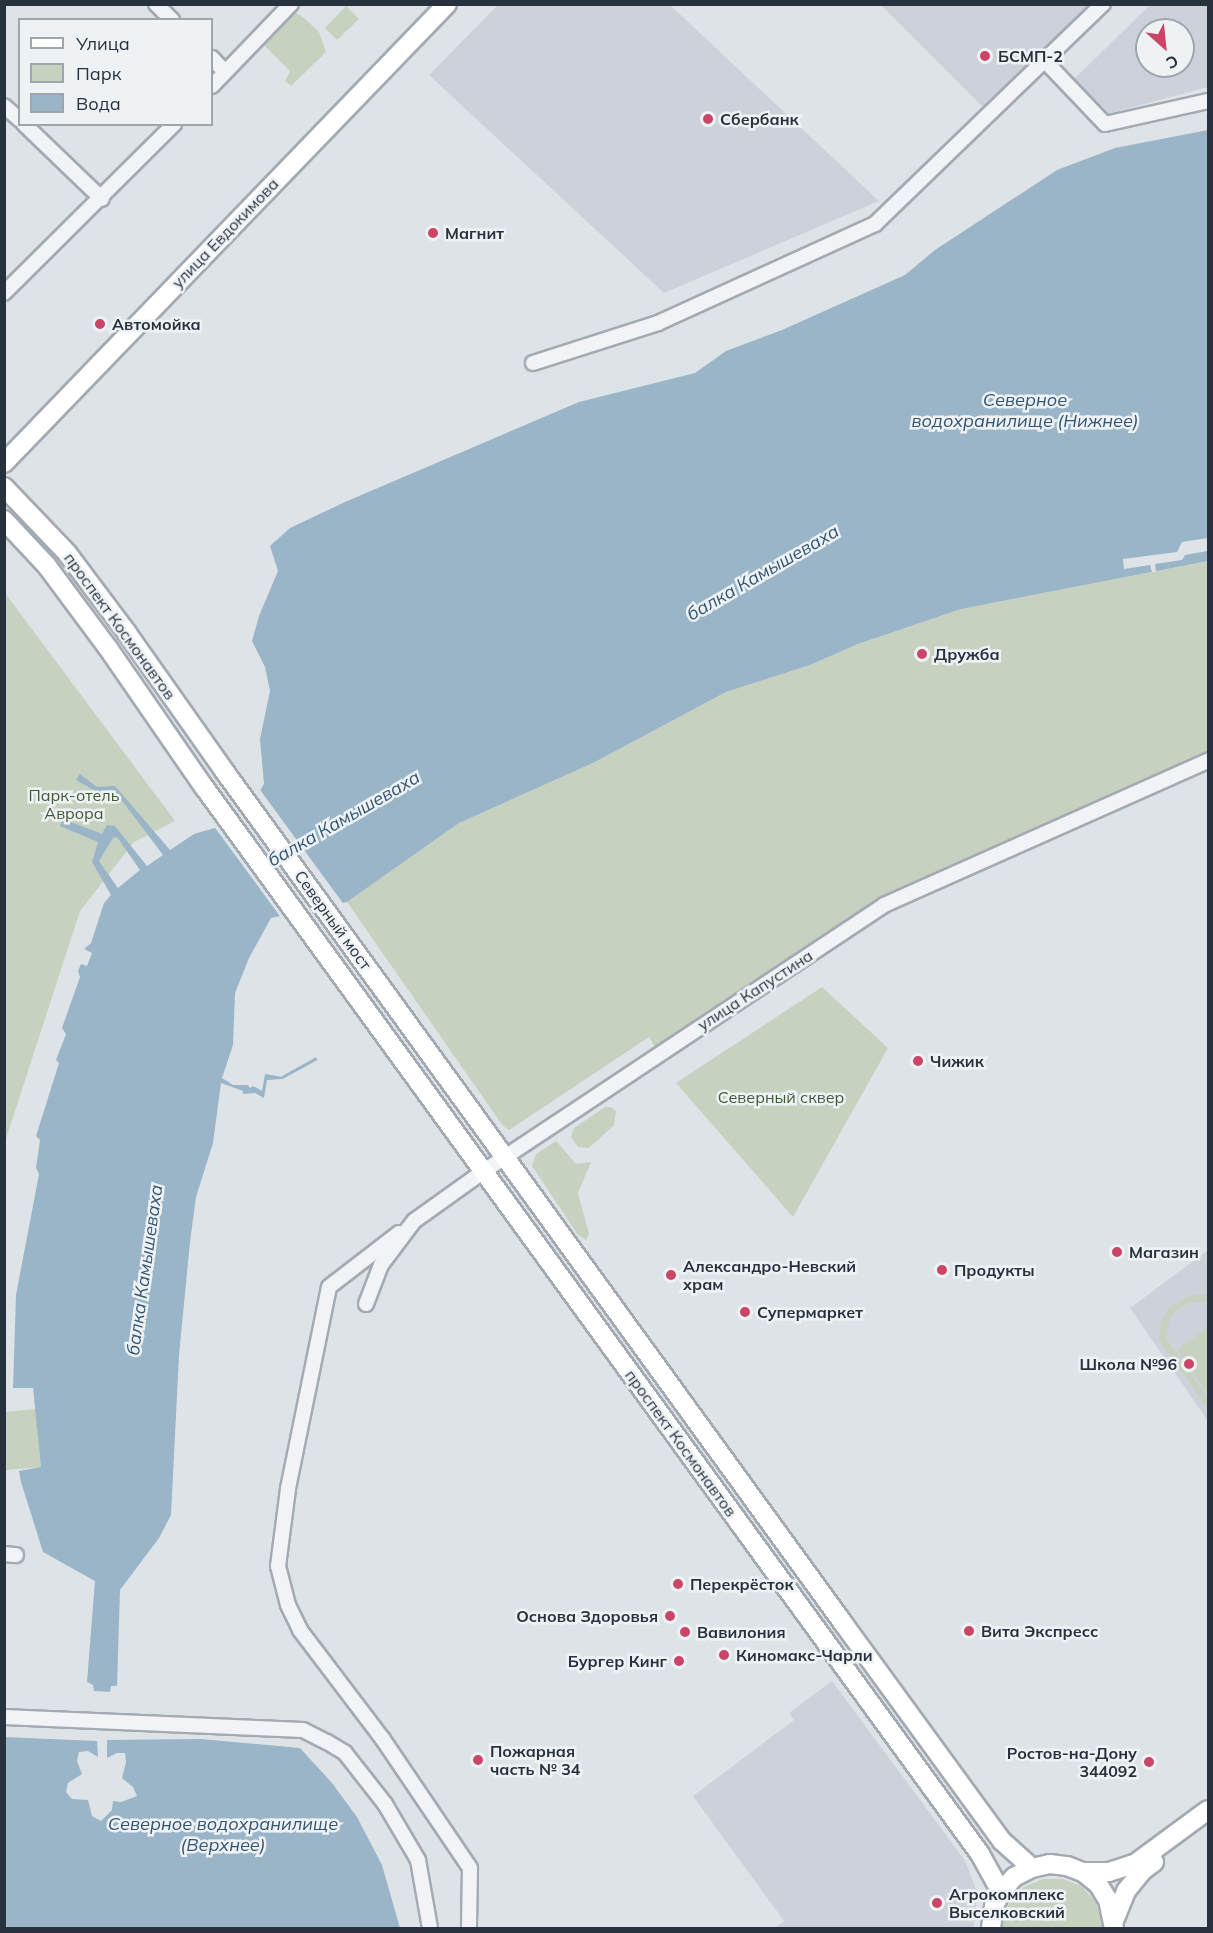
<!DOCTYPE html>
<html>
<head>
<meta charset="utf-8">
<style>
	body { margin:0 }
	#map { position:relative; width:1213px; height:1933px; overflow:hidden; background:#dee3e8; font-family:Mulish,sans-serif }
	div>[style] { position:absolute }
	.built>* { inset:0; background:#cdd2da }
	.green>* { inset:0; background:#c6d1c0 }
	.water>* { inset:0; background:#9ab5c7 }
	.pier>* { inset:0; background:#dee3e8 }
	.stream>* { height:3px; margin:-1.5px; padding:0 1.5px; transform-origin:1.5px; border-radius:1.5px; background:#9ab5c7 }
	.roads { filter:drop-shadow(2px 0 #a4aab2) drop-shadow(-2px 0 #a4aab2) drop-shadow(0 2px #a4aab2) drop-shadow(0 -2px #a4aab2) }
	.minor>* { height:14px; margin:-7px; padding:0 7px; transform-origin:7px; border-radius:7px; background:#f1f3f6 }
	.major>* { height:18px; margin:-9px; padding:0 9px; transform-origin:9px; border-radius:9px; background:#fff }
	.dots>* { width:16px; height:16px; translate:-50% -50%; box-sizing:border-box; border:3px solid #eef2f5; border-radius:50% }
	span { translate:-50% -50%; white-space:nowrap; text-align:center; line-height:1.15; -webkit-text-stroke:5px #eef2f5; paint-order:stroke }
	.poi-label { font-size:16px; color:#28323e; font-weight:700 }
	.left { translate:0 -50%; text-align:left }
	.right { translate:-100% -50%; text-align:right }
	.street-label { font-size:16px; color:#28323e }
	.park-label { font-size:16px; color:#405a35 }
	.water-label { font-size:18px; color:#335571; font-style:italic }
	.frame { position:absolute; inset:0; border:6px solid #28323e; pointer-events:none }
	.legend { position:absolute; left:18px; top:18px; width:195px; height:108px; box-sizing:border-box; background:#eef2f5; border:2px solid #9fa5ac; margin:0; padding:8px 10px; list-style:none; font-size:18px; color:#28323e }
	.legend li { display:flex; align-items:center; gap:12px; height:30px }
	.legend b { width:30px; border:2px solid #9fa5ac }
	.north { position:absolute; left:1135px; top:18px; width:60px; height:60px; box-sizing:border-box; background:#eef2f5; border:2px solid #9fa5ac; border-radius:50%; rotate:153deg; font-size:16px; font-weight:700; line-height:24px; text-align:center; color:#28323e }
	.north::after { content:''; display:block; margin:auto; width:21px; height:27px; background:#cb4567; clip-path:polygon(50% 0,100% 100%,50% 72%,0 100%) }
</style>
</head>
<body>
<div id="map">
	<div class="built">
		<div style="clip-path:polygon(498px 5px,670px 5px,879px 201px,664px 293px,429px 75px)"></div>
		<div style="clip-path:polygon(881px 5px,1090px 5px,984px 108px)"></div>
		<div style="clip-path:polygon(evenodd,1150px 5px,1208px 5px,1208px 87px,1103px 115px,1071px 82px,1150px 5px,1147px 30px,1183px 30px,1183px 66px,1147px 66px,1147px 30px)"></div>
		<div style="clip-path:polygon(1208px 1250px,1208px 1421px,1130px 1308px)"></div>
		<div style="clip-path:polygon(832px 1681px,966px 1862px,977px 1893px,974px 1928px,775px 1928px,784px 1921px,693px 1796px,794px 1720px,789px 1713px)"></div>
	</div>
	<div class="green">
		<div style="clip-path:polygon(346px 6px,359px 19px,337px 40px,325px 28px)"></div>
		<div style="clip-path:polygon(292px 11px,302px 16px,319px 32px,326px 52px,291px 86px,285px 81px,290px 71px,261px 42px)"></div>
		<div style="clip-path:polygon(1208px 561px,1208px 754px,888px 893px,655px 1047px,649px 1037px,509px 1130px,503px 1126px,347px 902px,459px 823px,593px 763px,726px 692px,810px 665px,858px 644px,961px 609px)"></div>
		<div style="clip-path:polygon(5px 593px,175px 821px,134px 842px,80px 911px,5px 1142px)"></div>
		<div style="clip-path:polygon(822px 987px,888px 1048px,793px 1217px,676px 1083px)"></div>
		<div style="clip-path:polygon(605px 1107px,611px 1107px,616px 1111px,614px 1125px,589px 1148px,578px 1147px,571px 1137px,574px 1128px)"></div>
		<div style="clip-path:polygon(556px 1141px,576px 1164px,591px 1162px,578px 1193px,589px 1234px,586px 1240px,578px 1235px,532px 1166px,536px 1154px)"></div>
		<div style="clip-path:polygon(1190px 1295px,1208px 1295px,1208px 1302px,1192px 1302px,1179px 1308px,1170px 1318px,1166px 1338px,1208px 1398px,1208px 1409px,1159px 1340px,1161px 1322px,1169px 1308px)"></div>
		<div style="clip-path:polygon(1208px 1327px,1208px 1394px,1177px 1350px)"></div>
		<div style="clip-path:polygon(36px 1409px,41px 1467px,6px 1470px,4px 1412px)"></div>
		<div style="clip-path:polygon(1043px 1879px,1063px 1879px,1081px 1886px,1095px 1901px,1102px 1919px,1102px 1928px,1003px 1928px,1003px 1919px,1010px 1901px,1024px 1887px)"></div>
	</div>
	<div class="water">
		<div style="clip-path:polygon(evenodd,1208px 130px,1208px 561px,961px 609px,858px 644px,810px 665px,726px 692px,593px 763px,459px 823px,347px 902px,271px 918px,249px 958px,235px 993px,233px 1045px,222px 1078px,233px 1085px,248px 1085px,250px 1088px,253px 1086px,262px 1091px,265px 1074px,282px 1077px,282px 1079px,267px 1080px,264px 1098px,255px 1093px,243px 1094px,243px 1091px,221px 1083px,213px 1143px,196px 1197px,190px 1242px,179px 1355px,171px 1515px,159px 1538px,120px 1590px,117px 1686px,111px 1686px,110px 1692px,94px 1691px,93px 1685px,87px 1682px,95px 1581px,43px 1552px,21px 1482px,19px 1471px,41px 1467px,33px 1388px,13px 1388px,16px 1295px,39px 1174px,36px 1168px,40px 1140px,36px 1136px,59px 1063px,56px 1060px,66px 1034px,62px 1028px,80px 977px,78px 971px,81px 964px,87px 966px,92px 953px,84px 949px,91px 943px,104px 903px,111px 895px,92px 862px,98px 842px,60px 826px,63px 819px,102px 834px,107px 825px,115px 826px,147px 866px,163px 855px,114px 790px,97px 792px,76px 780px,80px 774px,97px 787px,115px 786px,170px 850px,194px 834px,242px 820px,264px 784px,260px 739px,270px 691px,265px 667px,252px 641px,259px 616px,278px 571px,270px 546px,290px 528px,345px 502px,579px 402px,695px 373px,726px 351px,782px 330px,905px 275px,935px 250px,1057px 170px,1115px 148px,1208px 130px,117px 837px,140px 870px,118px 888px,99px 861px,113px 838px,117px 837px)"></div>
		<div style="clip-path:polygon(4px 1737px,97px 1741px,98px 1757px,88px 1751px,79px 1752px,77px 1761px,82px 1774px,68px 1783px,66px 1792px,72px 1799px,88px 1800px,92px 1816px,101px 1821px,112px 1810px,113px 1801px,121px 1802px,137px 1796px,133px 1787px,122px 1778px,126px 1762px,125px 1753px,117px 1753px,107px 1758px,107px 1740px,200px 1739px,300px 1748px,332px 1783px,357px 1817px,382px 1865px,400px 1928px,7px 1928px,4px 1916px)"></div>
	</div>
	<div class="pier">
		<div style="clip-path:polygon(1208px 538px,1208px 551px,1185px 555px,1182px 560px,1155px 564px,1156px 572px,1152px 572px,1150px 565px,1124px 569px,1123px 559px,1177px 552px,1182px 542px)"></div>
		<div style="clip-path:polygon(258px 787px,345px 906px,282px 919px,213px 825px,240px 817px)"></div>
	</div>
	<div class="stream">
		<div style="left:282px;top:1077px;width:38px;rotate:-29deg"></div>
	</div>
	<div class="roads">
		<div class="minor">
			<div style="left:156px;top:4px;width:23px;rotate:45deg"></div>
			<div style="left:212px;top:58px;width:19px;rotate:47deg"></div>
			<div style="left:1045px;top:61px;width:87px;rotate:46.4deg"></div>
			<div style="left:1105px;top:124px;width:106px;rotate:-12.6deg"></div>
			<div style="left:212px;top:86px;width:114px;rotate:-46.1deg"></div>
			<div style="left:4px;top:106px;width:21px;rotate:41deg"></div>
			<div style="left:24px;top:124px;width:108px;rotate:43.9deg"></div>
			<div style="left:4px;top:293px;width:240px;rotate:-44.8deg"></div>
			<div style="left:533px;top:363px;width:131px;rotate:-17.7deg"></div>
			<div style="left:658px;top:323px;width:239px;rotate:-24.5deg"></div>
			<div style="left:875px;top:224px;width:317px;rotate:-44deg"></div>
			<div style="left:399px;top:1233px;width:88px;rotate:142.4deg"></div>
			<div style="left:329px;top:1287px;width:206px;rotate:101.5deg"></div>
			<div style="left:288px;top:1489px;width:78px;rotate:97.4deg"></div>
			<div style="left:278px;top:1566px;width:40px;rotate:75.6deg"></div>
			<div style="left:288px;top:1605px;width:28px;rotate:64deg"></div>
			<div style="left:300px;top:1630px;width:136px;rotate:52.8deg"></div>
			<div style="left:382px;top:1738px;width:157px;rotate:55.9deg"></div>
			<div style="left:470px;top:1868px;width:60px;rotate:91deg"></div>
			<div style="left:366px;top:1304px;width:42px;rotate:-69deg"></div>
			<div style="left:381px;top:1265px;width:55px;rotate:-53.1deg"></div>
			<div style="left:414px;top:1221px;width:86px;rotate:-35.5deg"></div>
			<div style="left:484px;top:1171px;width:480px;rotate:-33.6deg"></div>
			<div style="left:884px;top:905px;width:355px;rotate:-24deg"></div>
			<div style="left:4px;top:1554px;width:12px;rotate:5deg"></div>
			<div style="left:4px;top:1717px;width:299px;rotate:2.5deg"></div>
			<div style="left:303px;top:1730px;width:27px;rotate:27deg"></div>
			<div style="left:327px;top:1742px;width:21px;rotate:31deg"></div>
			<div style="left:345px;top:1753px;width:65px;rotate:51.9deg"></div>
			<div style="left:385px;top:1804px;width:65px;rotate:59.5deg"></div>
			<div style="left:418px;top:1860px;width:69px;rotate:80deg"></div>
		</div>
		<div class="major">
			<div style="left:4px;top:463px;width:638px;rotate:-46.02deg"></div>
			<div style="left:4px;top:487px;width:91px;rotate:46.3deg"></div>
			<div style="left:67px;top:553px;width:100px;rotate:53.1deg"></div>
			<div style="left:127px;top:633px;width:170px;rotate:54.8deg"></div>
			<div style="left:225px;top:772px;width:1052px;rotate:54.01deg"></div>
			<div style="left:843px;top:1623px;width:270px;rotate:53.9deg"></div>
			<div style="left:1002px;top:1841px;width:40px;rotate:42deg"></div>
			<div style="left:4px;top:520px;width:63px;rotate:46.9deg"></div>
			<div style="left:47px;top:566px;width:102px;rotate:53.4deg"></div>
			<div style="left:108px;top:648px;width:169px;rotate:55.4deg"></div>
			<div style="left:204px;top:787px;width:1319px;rotate:53.97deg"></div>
			<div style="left:980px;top:1854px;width:43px;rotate:61.1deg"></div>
			<div style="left:1083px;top:1872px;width:26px"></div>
			<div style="left:1109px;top:1872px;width:28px;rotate:-18deg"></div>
			<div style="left:1136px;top:1863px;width:89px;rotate:-36.4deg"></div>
			<div style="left:1114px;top:1921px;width:32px;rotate:-68deg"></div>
			<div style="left:1126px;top:1891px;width:26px;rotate:-51deg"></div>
			<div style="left:1142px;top:1871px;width:15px;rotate:-37deg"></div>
			<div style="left:991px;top:1928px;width:22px;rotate:-82deg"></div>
			<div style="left:994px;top:1906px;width:16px;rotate:-63deg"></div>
			<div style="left:1001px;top:1892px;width:20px;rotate:-49deg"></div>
			<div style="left:1014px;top:1877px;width:20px;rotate:-27deg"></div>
			<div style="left:1032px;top:1868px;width:18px;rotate:-13deg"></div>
			<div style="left:1050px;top:1864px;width:17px;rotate:7deg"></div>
			<div style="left:1067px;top:1866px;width:17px;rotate:21deg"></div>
			<div style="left:1083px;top:1872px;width:19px;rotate:39deg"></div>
			<div style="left:1098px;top:1884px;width:19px;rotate:58deg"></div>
			<div style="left:1108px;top:1900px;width:29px;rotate:78deg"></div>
		</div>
	</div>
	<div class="dots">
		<div style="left:985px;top:56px;background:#cb4567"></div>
		<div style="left:708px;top:119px;background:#cb4567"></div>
		<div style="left:433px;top:233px;background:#cb4567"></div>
		<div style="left:100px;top:324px;background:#cb4567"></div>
		<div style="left:922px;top:654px;background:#cb4567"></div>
		<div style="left:918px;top:1061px;background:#cb4567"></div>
		<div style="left:1117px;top:1252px;background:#cb4567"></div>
		<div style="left:942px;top:1270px;background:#cb4567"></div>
		<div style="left:671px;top:1275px;background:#cb4567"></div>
		<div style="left:745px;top:1312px;background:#cb4567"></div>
		<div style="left:1189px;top:1364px;background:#cb4567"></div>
		<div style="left:678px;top:1584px;background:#cb4567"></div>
		<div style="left:670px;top:1616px;background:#cb4567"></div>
		<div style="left:969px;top:1631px;background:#cb4567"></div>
		<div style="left:685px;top:1632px;background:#cb4567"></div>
		<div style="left:724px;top:1655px;background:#cb4567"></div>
		<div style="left:679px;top:1661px;background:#cb4567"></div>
		<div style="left:478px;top:1760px;background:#cb4567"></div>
		<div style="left:1149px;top:1762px;background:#cb4567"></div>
		<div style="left:937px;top:1903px;background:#cb4567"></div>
	</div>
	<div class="poi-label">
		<span class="left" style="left:998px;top:56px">БСМП-2</span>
		<span class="left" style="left:720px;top:119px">Сбербанк</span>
		<span class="left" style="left:445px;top:233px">Магнит</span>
		<span class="left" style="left:112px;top:324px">Автомойка</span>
		<span class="left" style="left:934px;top:654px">Дружба</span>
		<span class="left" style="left:930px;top:1061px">Чижик</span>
		<span class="left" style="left:1129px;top:1252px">Магазин</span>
		<span class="left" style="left:683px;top:1275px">Александро-Невский<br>храм</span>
		<span class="left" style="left:954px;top:1270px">Продукты</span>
		<span class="left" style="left:757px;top:1312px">Супермаркет</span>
		<span class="right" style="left:1177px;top:1364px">Школа №96</span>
		<span class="left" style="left:690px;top:1584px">Перекрёсток</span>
		<span class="right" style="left:658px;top:1616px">Основа Здоровья</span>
		<span class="left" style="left:981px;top:1631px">Вита Экспресс</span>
		<span class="left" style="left:697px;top:1632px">Вавилония</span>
		<span class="left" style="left:736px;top:1655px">Киномакс-Чарли</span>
		<span class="right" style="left:667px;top:1661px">Бургер Кинг</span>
		<span class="left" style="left:490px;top:1760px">Пожарная<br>часть № 34</span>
		<span class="right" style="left:1137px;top:1762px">Ростов-на-Дону<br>344092</span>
		<span class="left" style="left:949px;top:1903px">Агрокомплекс<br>Выселковский</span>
	</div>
	<div class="street-label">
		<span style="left:225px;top:233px;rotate:-46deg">улица Евдокимова</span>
		<span style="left:120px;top:626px;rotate:54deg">проспект Космонавтов</span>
		<span style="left:333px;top:920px;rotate:54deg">Северный мост</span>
		<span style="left:755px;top:990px;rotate:-33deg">улица Капустина</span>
		<span style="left:681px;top:1443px;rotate:54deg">проспект Космонавтов</span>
	</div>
	<div class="park-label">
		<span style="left:74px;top:804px">Парк-отель<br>Аврора</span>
		<span style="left:781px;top:1097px">Северный сквер</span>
	</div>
	<div class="water-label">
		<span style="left:1025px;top:411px">Северное<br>водохранилище (Нижнее)</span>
		<span style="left:763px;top:573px;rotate:-30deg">балка Камышеваха</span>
		<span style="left:344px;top:819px;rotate:-30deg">балка Камышеваха</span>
		<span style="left:145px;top:1270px;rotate:-82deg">балка Камышеваха</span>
		<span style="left:223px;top:1835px">Северное водохранилище<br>(Верхнее)</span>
	</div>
	<div class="frame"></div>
	<ul class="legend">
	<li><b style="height:8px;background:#fff"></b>Улица</li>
	<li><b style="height:16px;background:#c6d1c0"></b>Парк</li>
	<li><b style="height:16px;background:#9ab5c7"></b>Вода</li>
	</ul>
	<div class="north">С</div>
</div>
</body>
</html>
